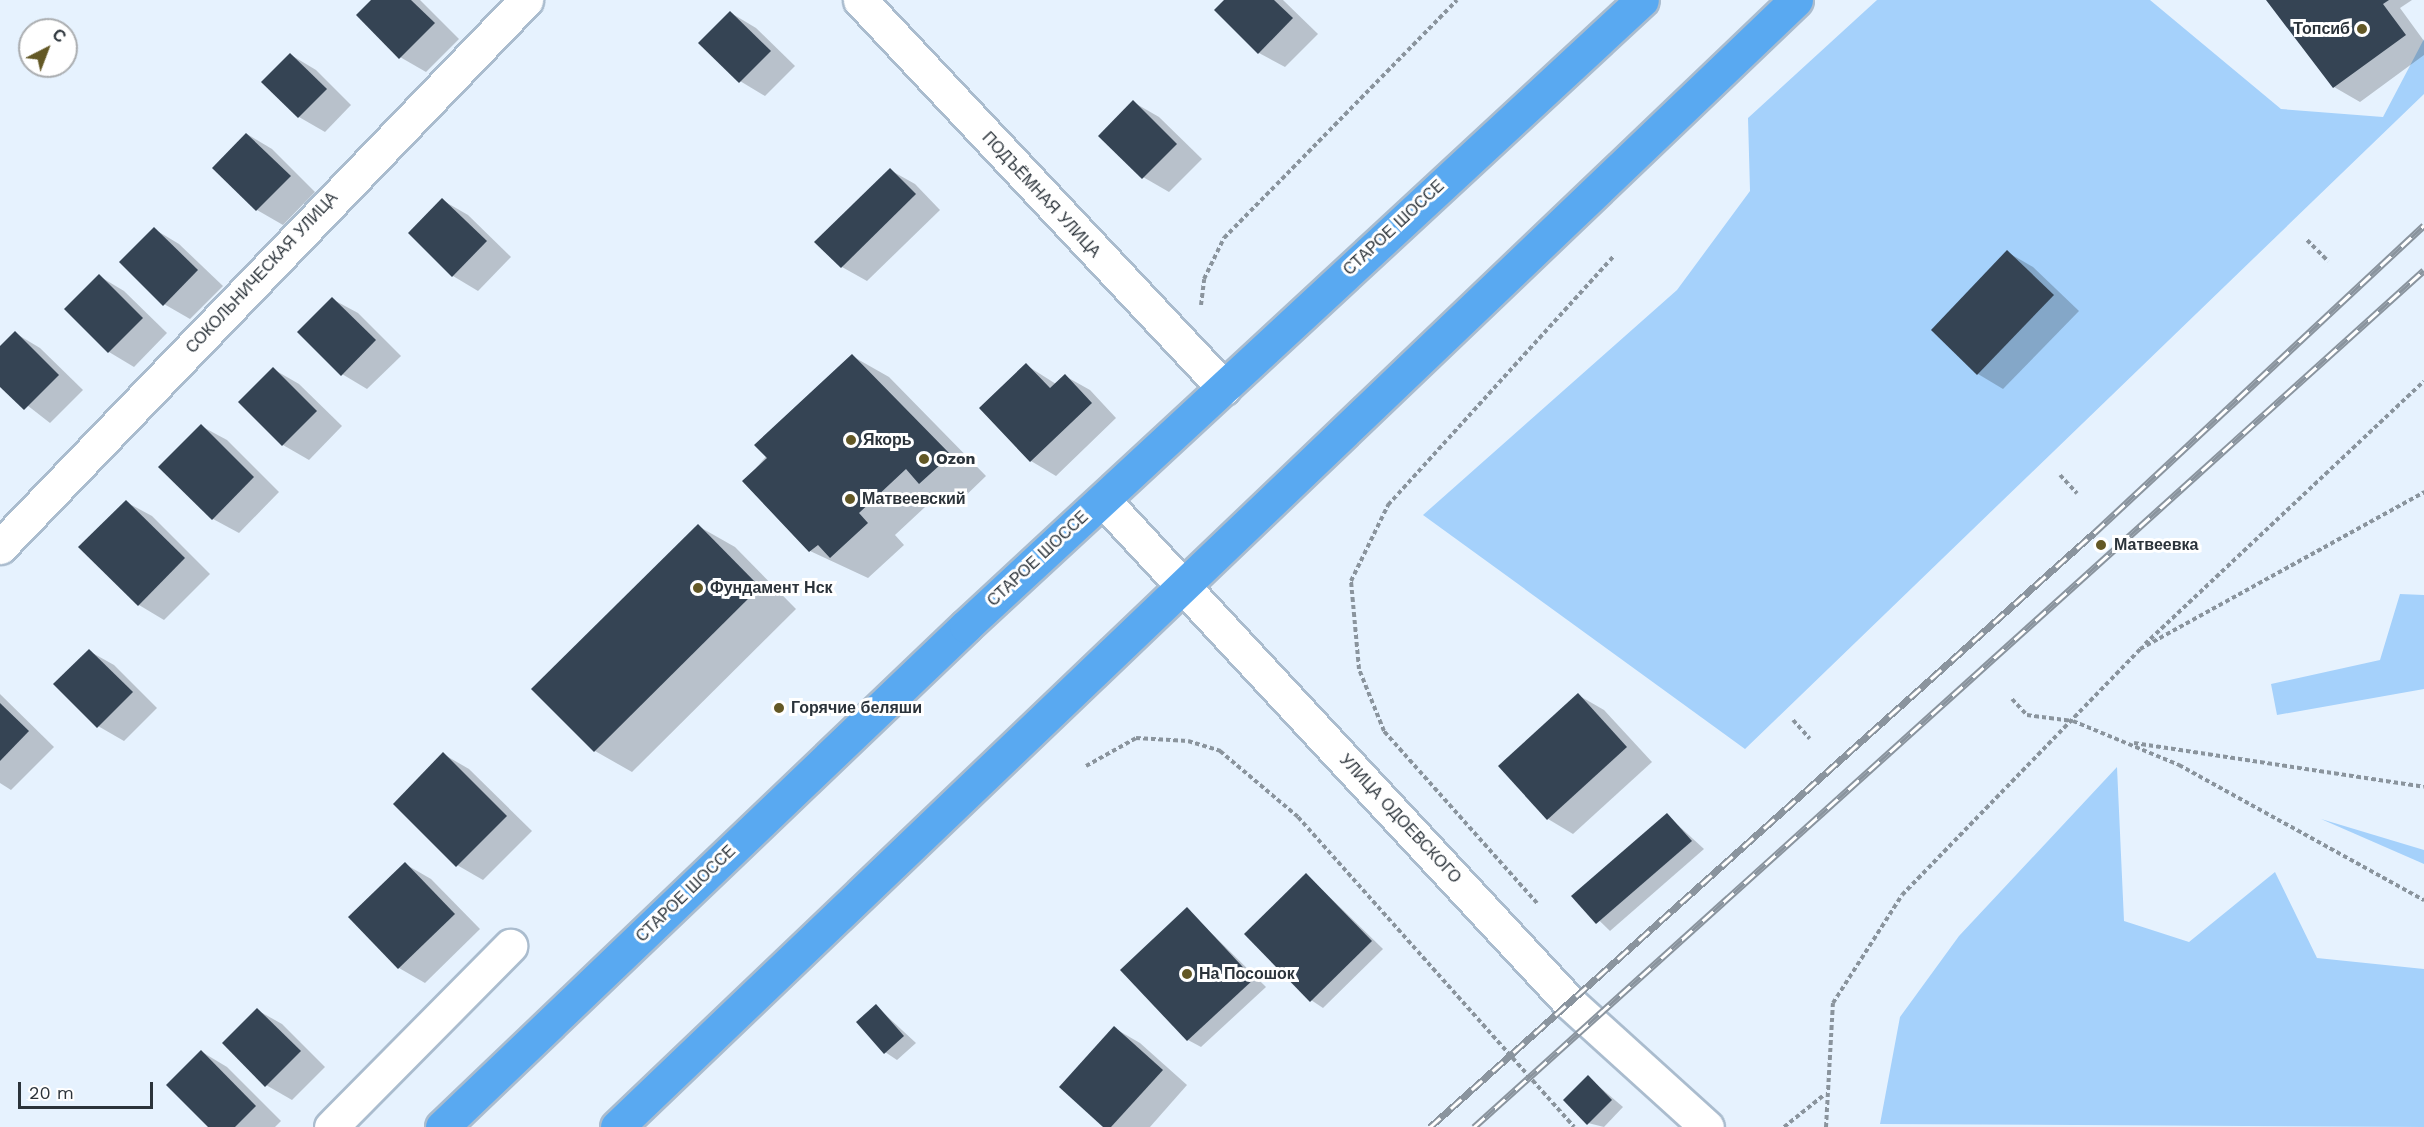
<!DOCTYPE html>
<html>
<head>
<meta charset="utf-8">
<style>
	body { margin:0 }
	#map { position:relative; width:2424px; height:1127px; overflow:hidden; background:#e6f2fe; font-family:"Work Sans",sans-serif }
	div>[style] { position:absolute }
	.green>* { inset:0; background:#a5d1fb }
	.shadow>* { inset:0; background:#0003 }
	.building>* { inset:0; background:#354454 }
	.path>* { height:4px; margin-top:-2px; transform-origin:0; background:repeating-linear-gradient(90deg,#8a949d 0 4.5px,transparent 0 7.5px) }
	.roads { filter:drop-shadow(2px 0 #aabcce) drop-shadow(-2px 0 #aabcce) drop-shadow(0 2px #aabcce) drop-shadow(0 -2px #aabcce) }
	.minor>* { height:33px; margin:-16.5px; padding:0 16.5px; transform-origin:16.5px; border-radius:16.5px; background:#fff }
	.highway>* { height:33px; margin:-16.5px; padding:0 16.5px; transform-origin:16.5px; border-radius:16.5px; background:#59a9f1 }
	.rail>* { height:7px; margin-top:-3.5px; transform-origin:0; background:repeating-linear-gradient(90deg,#fff 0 14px,#8a949e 0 28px); box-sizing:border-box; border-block:2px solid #8a949e }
	.dots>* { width:16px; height:16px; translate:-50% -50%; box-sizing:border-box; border:3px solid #fff; border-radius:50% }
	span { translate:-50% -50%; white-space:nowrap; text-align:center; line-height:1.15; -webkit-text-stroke:6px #fff; paint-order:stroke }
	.poi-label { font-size:16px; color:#2b333a; font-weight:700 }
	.right { translate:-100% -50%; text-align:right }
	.left { translate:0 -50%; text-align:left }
	.street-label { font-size:16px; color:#2b333a }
	.north { position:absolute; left:18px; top:18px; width:60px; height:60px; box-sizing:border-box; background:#fff; border:2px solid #aaadb0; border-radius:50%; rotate:42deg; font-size:16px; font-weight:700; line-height:24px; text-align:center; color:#2b333a }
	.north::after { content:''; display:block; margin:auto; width:21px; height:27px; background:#635825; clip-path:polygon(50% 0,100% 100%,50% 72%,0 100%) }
	.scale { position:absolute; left:18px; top:1082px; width:135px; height:27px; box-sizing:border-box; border:3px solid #2b333a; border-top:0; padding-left:8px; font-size:18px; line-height:21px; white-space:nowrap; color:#2b333a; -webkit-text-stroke:4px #fff; paint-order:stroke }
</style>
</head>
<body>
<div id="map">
	<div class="green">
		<div style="clip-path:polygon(1877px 0,2150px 0,2281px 109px,2383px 117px,2424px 39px,2424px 94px,1745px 749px,1423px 515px,1677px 290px,1750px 191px,1748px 118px)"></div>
		<div style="clip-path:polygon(2400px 594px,2424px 595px,2424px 689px,2277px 715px,2271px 684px,2380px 660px)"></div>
		<div style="clip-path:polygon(2117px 767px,2124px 921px,2189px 942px,2275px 872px,2317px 958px,2424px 969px,2424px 1127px,1880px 1124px,1900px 1017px,1959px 936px)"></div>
		<div style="clip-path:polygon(2321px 819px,2424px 850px,2424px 864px)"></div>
	</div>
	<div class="shadow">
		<div style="clip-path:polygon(373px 0,420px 0,459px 39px,426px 72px,400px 57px)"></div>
		<div style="clip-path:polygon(1226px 0,1283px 0,1318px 34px,1285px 67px,1259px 53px)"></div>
		<div style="clip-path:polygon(2268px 0,2412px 0,2400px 8px,2424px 41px,2424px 55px,2360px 102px,2334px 87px)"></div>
		<div style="clip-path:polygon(731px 13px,756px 28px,795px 66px,765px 96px,740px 81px)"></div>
		<div style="clip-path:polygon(291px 55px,316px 70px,351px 105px,325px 132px,299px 117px,264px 82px)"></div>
		<div style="clip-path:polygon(1133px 102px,1159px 117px,1202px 159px,1169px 192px,1143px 177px)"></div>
		<div style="clip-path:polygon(247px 134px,272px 149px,315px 192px,283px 225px,257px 210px,214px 168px)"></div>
		<div style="clip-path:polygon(890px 170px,915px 184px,940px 210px,867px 281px,842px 267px)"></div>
		<div style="clip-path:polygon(442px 200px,468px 215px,511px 257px,478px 291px,453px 276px)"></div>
		<div style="clip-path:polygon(154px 229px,179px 244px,223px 286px,190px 319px,164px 304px)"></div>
		<div style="clip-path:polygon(2007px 252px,2033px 267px,2079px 311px,2003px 389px,1978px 374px)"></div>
		<div style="clip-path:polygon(99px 276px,124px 291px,167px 333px,134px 367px,109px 352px)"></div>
		<div style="clip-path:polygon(332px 299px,358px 313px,401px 356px,367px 389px,342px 374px)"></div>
		<div style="clip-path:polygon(15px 333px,40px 348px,83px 390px,50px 423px,0 384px,0 348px)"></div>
		<div style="clip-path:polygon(852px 356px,889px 377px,986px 476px,957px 504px,939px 494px,895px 535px,904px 545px,868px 578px,810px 551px,745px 481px)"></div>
		<div style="clip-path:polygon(1026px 365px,1056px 384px,1065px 376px,1090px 390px,1116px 418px,1056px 476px,1031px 461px)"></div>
		<div style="clip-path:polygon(273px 369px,299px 384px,342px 426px,309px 460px,283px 445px)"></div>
		<div style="clip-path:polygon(201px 426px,227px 440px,279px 492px,239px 533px,213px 519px)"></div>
		<div style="clip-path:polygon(126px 502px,152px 516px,210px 574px,164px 620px,139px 605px)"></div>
		<div style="clip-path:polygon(698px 526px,735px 547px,796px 609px,632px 772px,595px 751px)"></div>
		<div style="clip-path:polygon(89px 651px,114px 665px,157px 708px,124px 741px,98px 726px)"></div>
		<div style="clip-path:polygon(0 694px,54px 747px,11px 790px,0 783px)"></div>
		<div style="clip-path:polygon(1578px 695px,1604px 710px,1652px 762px,1573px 834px,1548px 819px)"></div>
		<div style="clip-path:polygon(443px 754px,469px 769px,532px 831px,483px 880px,457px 865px)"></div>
		<div style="clip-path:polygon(1667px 815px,1704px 849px,1610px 931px,1574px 896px)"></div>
		<div style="clip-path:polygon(405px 864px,431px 879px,480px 929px,425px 983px,399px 968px)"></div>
		<div style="clip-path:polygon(1307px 875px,1383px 949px,1323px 1008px,1311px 1000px)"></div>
		<div style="clip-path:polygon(1187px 909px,1266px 987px,1201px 1047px,1188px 1040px)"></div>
		<div style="clip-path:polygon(876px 1006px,916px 1043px,897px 1060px,885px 1052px)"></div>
		<div style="clip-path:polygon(257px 1010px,282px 1024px,325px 1067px,292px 1100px,266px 1085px)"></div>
		<div style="clip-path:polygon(1114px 1028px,1140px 1043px,1187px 1085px,1150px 1127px,1106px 1127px)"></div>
		<div style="clip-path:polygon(202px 1052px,227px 1067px,281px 1121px,275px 1127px,210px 1127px)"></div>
		<div style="clip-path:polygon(1588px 1077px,1623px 1107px,1604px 1127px,1588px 1123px)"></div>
	</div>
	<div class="building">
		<div style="clip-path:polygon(371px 0,411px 0,435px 23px,399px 59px,356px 15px)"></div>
		<div style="clip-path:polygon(1224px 0,1274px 0,1293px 18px,1258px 54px,1214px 10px)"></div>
		<div style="clip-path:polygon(2266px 0,2389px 0,2383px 4px,2406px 35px,2333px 88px)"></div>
		<div style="clip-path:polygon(730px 11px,771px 51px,739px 83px,698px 43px)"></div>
		<div style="clip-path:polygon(290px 53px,327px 89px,298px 118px,261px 82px)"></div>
		<div style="clip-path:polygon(1133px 100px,1177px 144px,1142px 179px,1098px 136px)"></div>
		<div style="clip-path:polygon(246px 133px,291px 176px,256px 211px,212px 168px)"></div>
		<div style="clip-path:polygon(890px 168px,916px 194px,841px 268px,814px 242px)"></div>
		<div style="clip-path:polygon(442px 198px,487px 241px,452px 277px,408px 233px)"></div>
		<div style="clip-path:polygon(154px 227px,198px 270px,163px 306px,119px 262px)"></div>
		<div style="clip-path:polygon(2007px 250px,2054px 295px,1977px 375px,1931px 330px)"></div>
		<div style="clip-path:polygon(99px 274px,143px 318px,108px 353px,64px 309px)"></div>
		<div style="clip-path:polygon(332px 297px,376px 340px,341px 376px,297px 332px)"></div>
		<div style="clip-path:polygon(15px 331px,59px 375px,24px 410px,0 387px,0 346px)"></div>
		<div style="clip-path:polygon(852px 354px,951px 455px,919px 484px,906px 469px,859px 513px,868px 523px,830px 558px,818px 545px,809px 552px,742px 481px,767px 458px,754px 445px)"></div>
		<div style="clip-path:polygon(1026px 363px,1050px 388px,1065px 374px,1092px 403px,1030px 462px,979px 408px)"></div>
		<div style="clip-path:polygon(273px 367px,317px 411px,282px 446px,238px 402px)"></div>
		<div style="clip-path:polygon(201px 424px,254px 477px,212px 520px,158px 467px)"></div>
		<div style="clip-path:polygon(126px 500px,185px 558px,138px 606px,78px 547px)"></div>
		<div style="clip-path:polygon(698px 524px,760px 587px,594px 752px,531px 689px)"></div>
		<div style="clip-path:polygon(89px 649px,133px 692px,97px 728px,53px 684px)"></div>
		<div style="clip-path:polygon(1578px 693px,1627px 747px,1547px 820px,1498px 766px)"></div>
		<div style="clip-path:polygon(0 703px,29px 731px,0 761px)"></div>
		<div style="clip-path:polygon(443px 752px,507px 816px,456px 867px,393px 804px)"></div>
		<div style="clip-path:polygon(1667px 813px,1692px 841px,1596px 924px,1571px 896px)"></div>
		<div style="clip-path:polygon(405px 862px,455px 914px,398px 969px,348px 917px)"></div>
		<div style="clip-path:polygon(1306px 873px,1372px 941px,1310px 1002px,1244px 934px)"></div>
		<div style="clip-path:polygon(1187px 907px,1254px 979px,1187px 1041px,1120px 970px)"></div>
		<div style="clip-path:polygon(876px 1004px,904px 1036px,884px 1054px,856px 1022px)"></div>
		<div style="clip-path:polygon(257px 1008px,301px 1051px,265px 1087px,222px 1043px)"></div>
		<div style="clip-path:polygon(1114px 1026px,1163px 1070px,1111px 1127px,1103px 1127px,1059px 1087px)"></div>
		<div style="clip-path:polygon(201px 1050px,256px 1106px,235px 1127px,208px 1127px,166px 1085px)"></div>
		<div style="clip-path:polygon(1588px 1075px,1612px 1100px,1587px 1125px,1563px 1100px)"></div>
	</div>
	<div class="path">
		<div style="left:2307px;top:240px;width:30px;rotate:45deg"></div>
		<div style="left:1201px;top:305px;width:26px;rotate:-83deg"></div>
		<div style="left:1204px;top:279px;width:46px;rotate:-64deg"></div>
		<div style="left:1224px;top:238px;width:333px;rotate:-45.6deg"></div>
		<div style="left:2060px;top:475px;width:25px;rotate:47deg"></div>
		<div style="left:2145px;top:644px;width:383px;rotate:-43.3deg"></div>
		<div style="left:2012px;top:699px;width:22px;rotate:47deg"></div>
		<div style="left:2027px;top:715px;width:46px;rotate:7.4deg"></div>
		<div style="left:2073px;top:721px;width:115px;rotate:22.5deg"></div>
		<div style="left:2179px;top:765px;width:280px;rotate:28.9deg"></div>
		<div style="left:1793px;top:720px;width:25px;rotate:48deg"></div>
		<div style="left:2134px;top:743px;width:293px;rotate:8.6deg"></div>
		<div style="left:1086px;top:766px;width:57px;rotate:-29.2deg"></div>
		<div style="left:1136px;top:738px;width:52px;rotate:3.3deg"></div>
		<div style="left:1188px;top:741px;width:34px;rotate:17deg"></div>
		<div style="left:1220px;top:751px;width:102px;rotate:40.2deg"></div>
		<div style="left:1298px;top:817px;width:415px;rotate:48.3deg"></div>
		<div style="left:1537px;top:903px;width:230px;rotate:-131.7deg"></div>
		<div style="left:1384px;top:731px;width:67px;rotate:-112deg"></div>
		<div style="left:1359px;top:669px;width:88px;rotate:-95.2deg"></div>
		<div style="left:1351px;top:581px;width:85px;rotate:-64deg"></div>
		<div style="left:1388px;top:505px;width:335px;rotate:-47.8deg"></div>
		<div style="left:1784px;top:1127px;width:51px;rotate:-38.7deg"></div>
		<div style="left:1826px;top:1127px;width:124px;rotate:-86.8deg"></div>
		<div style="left:1833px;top:1003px;width:128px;rotate:-57.4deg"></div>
		<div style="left:1902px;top:895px;width:342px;rotate:-45.9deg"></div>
		<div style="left:2140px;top:649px;width:325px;rotate:-28.9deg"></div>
	</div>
	<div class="roads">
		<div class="minor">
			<div style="left:860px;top:0;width:532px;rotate:46.83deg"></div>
			<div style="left:1103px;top:500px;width:685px;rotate:47.13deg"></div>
			<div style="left:1569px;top:1002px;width:186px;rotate:42.2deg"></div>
			<div style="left:0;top:547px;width:759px;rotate:-46.12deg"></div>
			<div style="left:331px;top:1127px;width:255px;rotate:-45.3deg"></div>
		</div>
		<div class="highway">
			<div style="left:442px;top:1127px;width:725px;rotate:-43.71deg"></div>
			<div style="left:966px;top:626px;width:921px;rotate:-42.8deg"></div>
			<div style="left:617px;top:1127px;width:1631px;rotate:-43.71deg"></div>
		</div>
	</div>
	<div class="rail">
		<div style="left:1430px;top:1127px;width:891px;rotate:-41.82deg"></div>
		<div style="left:2094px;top:533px;width:451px;rotate:-43deg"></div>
		<div style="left:1474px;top:1127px;width:1279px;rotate:-42.05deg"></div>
	</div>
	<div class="dots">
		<div style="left:2362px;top:29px;background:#635825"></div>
		<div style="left:851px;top:440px;background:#635825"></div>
		<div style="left:924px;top:459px;background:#635825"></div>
		<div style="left:850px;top:499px;background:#635825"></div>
		<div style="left:2101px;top:545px;background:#635825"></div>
		<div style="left:698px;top:588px;background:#635825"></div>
		<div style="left:779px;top:708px;background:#635825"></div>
		<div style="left:1187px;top:974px;background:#635825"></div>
	</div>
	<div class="poi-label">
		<span class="right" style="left:2350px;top:29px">Топсиб</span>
		<span class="left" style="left:863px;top:440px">Якорь</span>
		<span class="left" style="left:936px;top:459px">Ozon</span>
		<span class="left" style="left:862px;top:499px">Матвеевский</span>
		<span class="left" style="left:2114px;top:545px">Матвеевка</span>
		<span class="left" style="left:710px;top:588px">Фундамент Нск</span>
		<span class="left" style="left:791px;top:708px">Горячие беляши</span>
		<span class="left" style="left:1199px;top:974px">На Посошок</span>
	</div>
	<div class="street-label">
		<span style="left:1041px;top:195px;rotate:47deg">ПОДЪЁМНАЯ УЛИЦА</span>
		<span style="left:1394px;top:228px;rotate:-43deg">СТАРОЕ ШОССЕ</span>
		<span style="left:262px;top:273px;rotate:-47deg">СОКОЛЬНИЧЕСКАЯ УЛИЦА</span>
		<span style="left:1038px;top:559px;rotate:-43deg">СТАРОЕ ШОССЕ</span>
		<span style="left:1400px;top:819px;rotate:47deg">УЛИЦА ОДОЕВСКОГО</span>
		<span style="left:686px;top:894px;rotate:-44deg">СТАРОЕ ШОССЕ</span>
	</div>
	<div class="north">С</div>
	<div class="scale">20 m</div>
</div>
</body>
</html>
